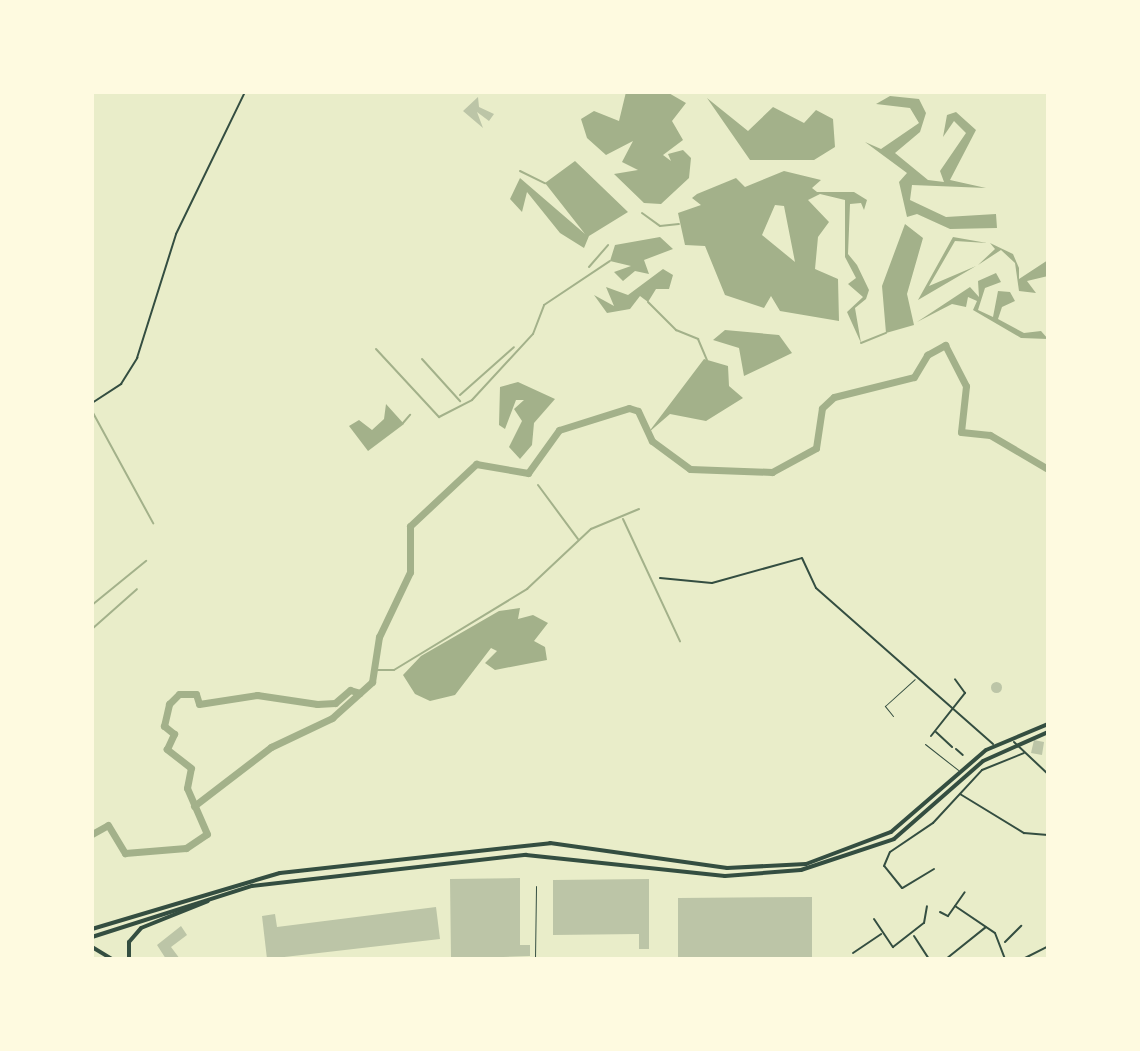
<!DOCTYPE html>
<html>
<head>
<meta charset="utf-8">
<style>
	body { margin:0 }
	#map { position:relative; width:1140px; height:1051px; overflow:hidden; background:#e9edc9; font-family:Signika,sans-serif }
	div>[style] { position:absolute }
	.water>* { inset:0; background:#a3b18a }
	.stream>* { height:2px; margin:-1px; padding:0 1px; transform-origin:1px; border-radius:1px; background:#a3b18a }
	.river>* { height:7px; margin:-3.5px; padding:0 3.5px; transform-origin:3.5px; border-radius:3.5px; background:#a3b18a }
	.building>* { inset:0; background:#bcc5a7 }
	.round { border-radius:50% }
	.service>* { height:1px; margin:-0.5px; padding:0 0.5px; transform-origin:0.5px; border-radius:0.5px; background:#344e41 }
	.minor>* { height:2px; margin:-1px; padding:0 1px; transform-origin:1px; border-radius:1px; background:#344e41 }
	.trunk>* { height:4px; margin:-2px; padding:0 2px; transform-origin:2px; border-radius:2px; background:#344e41 }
	span { translate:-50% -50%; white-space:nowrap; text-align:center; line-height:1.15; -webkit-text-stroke:8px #fefae0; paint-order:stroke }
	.frame { position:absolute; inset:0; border:94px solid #fefae0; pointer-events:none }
</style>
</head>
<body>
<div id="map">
	<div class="water">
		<div style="clip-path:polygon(626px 92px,667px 92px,686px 103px,672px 121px,683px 140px,663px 155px,671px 161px,668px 154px,683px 150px,691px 158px,689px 178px,661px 204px,644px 203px,614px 174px,638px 170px,622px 162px,633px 141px,606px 155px,587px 138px,581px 119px,594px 111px,619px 121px)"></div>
		<div style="clip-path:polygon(890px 96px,919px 99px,926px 113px,920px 132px,895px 153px,928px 180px,944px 182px,940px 171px,966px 133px,954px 121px,943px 137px,947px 115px,956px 112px,976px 130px,950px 180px,986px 188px,912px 185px,910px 200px,946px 217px,996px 214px,997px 228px,950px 229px,917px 214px,907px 217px,899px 182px,907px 173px,865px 142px,881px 149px,919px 123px,910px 108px,876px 104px)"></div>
		<div style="clip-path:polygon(707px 98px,748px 131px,773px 107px,804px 123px,816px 110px,833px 119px,835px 147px,814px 160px,750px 160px)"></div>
		<div style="clip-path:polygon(575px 161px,628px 212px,589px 236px,584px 248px,560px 233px,527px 192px,522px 212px,510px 199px,520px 178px,585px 234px,545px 183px)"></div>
		<div style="clip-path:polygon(evenodd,784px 171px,821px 180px,812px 188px,817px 192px,854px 192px,867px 200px,864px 210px,861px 203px,850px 204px,848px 254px,857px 265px,869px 290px,866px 299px,855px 308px,861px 343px,847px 312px,863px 297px,848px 284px,856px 278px,845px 257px,845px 200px,820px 194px,808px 200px,829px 222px,818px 237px,815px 269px,838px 279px,839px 321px,780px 311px,771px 296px,764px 308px,725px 295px,705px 246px,685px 245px,678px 213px,701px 205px,692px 198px,697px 194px,736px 178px,745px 187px,784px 171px,775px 205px,784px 206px,795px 262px,762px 235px,775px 205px)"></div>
		<div style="clip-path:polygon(905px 224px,923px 238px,907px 294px,914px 325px,886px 333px,882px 286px)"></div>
		<div style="clip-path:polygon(660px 237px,673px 249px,644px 260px,649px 274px,635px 271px,623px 281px,614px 272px,631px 266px,610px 261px,615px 245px)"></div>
		<div style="clip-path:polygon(953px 237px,987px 243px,955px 241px,929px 286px,976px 266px,918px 300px)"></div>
		<div style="clip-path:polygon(990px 243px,1013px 254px,1019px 268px,1019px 279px,1048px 260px,1048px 276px,1027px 281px,1036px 293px,1019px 291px,1015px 263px,1001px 250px,978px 265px,995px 249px)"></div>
		<div style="clip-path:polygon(663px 269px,673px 275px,669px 289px,656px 289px,648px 302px,640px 296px,630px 309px,607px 313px,594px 295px,614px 306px,606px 287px,628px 295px)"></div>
		<div style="clip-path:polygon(996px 273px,1001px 282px,985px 288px,978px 310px,993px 317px,998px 291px,1010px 292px,1015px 301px,1002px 307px,998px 319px,1024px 333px,1041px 331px,1048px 339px,1021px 338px,973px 310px,977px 301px,968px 297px,966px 307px,952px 304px,917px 322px,970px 287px,979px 297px,978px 281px)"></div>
		<div style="clip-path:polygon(725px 330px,779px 335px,792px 353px,744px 376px,739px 348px,713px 340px)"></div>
		<div style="clip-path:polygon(704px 359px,728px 366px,729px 386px,743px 398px,706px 421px,670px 414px,648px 433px)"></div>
		<div style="clip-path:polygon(518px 382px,555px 399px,534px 423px,532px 445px,520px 459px,509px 447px,522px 421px,514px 409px,524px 400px,516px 400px,505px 429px,499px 425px,500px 387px)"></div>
		<div style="clip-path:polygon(386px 404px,404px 424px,368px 451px,349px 426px,359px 420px,372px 430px,384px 419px)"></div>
		<div style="clip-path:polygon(520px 608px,518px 619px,533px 615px,548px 623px,534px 641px,545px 647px,547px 660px,495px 670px,485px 663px,497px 651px,491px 648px,455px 695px,430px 701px,415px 694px,403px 675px,421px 656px,499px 611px)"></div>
	</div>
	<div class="stream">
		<div style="left:520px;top:171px;width:28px;rotate:26deg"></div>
		<div style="left:642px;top:213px;width:22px;rotate:36deg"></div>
		<div style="left:660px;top:226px;width:19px;rotate:-6deg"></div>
		<div style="left:589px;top:267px;width:29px;rotate:-49deg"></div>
		<div style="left:648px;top:302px;width:40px;rotate:45deg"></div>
		<div style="left:676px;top:330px;width:24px;rotate:22deg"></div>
		<div style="left:698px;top:339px;width:23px;rotate:67deg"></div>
		<div style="left:861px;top:343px;width:27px;rotate:-22deg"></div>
		<div style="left:376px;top:349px;width:93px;rotate:47.2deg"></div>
		<div style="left:439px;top:417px;width:37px;rotate:-27deg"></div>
		<div style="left:472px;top:400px;width:90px;rotate:-47.3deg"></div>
		<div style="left:533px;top:334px;width:31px;rotate:-69deg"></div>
		<div style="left:544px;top:305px;width:79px;rotate:-33.7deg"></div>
		<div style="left:422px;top:359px;width:57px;rotate:47.9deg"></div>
		<div style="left:460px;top:395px;width:72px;rotate:-41.6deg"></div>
		<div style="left:92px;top:411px;width:128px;rotate:61.4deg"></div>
		<div style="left:403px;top:423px;width:11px;rotate:-49deg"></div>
		<div style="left:538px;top:485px;width:67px;rotate:53.5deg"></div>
		<div style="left:623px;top:519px;width:135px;rotate:65deg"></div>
		<div style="left:92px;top:605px;width:70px;rotate:-39.2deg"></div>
		<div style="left:92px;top:629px;width:60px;rotate:-41.6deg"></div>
		<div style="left:376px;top:670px;width:18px"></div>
		<div style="left:394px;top:670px;width:156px;rotate:-31.3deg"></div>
		<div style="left:527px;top:589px;width:88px;rotate:-43.2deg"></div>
		<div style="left:591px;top:529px;width:52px;rotate:-22.6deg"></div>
	</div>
	<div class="river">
		<div style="left:194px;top:806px;width:97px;rotate:-37.5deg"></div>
		<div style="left:271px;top:747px;width:68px;rotate:-25.4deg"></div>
		<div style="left:332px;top:718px;width:54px;rotate:-42deg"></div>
		<div style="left:372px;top:682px;width:46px;rotate:-81.2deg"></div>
		<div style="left:379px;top:637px;width:72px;rotate:-64.5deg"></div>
		<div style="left:410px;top:572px;width:46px;rotate:-90deg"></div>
		<div style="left:410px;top:526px;width:91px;rotate:-43.2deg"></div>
		<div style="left:476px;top:464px;width:53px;rotate:9.8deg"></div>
		<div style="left:528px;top:473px;width:53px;rotate:-54.2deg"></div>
		<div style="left:559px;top:430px;width:73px;rotate:-17.4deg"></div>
		<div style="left:629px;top:408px;width:9px;rotate:18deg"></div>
		<div style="left:638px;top:411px;width:33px;rotate:65deg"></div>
		<div style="left:652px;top:441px;width:47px;rotate:36.4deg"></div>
		<div style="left:690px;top:469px;width:82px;rotate:2.1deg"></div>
		<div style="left:772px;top:472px;width:50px;rotate:-28.6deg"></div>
		<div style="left:816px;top:448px;width:40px;rotate:-81.5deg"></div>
		<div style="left:822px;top:408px;width:16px;rotate:-43deg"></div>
		<div style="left:834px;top:397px;width:82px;rotate:-14deg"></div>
		<div style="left:914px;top:377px;width:26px;rotate:-59deg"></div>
		<div style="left:927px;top:355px;width:21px;rotate:-29deg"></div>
		<div style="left:945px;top:345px;width:46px;rotate:62.9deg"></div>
		<div style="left:966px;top:386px;width:46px;rotate:96.2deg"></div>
		<div style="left:961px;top:432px;width:29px;rotate:6deg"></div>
		<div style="left:990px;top:435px;width:67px;rotate:30.4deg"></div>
		<div style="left:92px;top:834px;width:18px;rotate:-29deg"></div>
		<div style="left:108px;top:825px;width:33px;rotate:59deg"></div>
		<div style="left:125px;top:853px;width:61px;rotate:-4.7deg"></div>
		<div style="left:186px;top:848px;width:25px;rotate:-34deg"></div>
		<div style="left:207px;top:834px;width:50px;rotate:-113.5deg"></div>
		<div style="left:187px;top:788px;width:20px;rotate:-79deg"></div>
		<div style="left:191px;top:768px;width:31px;rotate:-142deg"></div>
		<div style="left:167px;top:749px;width:17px;rotate:-65deg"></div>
		<div style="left:174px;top:734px;width:13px;rotate:-141deg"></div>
		<div style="left:164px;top:726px;width:23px;rotate:-77deg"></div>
		<div style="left:169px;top:704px;width:14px;rotate:-45deg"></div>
		<div style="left:179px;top:694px;width:17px"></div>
		<div style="left:196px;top:694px;width:10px;rotate:73deg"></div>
		<div style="left:199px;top:704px;width:59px;rotate:-8.8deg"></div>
		<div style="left:257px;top:695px;width:61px;rotate:8.5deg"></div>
		<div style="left:317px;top:704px;width:18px;rotate:-3deg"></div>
		<div style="left:335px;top:703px;width:20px;rotate:-41deg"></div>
		<div style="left:350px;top:690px;width:10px;rotate:17deg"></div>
	</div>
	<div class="building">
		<div style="clip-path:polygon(478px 97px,479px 107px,494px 114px,489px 121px,477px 112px,483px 128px,463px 111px)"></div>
		<div class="round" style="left:990.5px;top:681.5px;width:11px;height:11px"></div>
		<div style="clip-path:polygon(1034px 740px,1044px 742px,1042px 755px,1031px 753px)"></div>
		<div style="clip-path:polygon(520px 878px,520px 945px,530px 945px,530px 956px,451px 959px,450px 879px)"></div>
		<div style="clip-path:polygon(649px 879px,649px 949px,639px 949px,639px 934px,553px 935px,553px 880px)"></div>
		<div style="clip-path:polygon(812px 897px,812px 959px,678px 959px,678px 898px)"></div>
		<div style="clip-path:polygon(436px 907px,440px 939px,267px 959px,262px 916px,275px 914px,277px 927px)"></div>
		<div style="clip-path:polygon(181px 926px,187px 935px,171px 947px,180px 959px,166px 959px,157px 945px)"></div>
	</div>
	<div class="service">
		<div style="left:893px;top:716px;width:13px;rotate:-129deg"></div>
		<div style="left:885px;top:706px;width:40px;rotate:-42deg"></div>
		<div style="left:925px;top:744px;width:42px;rotate:38.2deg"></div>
		<div style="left:535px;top:959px;width:73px;rotate:-89.2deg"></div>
	</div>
	<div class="minor">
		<div style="left:92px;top:403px;width:35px;rotate:-33deg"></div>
		<div style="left:121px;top:384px;width:31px;rotate:-58deg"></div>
		<div style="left:137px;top:358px;width:130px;rotate:-72.5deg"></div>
		<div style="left:176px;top:234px;width:158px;rotate:-64.1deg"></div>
		<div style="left:660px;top:578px;width:52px;rotate:5.5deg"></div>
		<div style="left:712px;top:583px;width:93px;rotate:-15.5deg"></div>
		<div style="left:802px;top:558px;width:33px;rotate:65deg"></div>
		<div style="left:816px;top:588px;width:236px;rotate:41.4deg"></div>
		<div style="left:936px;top:732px;width:22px;rotate:43deg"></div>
		<div style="left:931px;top:736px;width:55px;rotate:-51.7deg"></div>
		<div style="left:965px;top:693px;width:17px;rotate:-126deg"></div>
		<div style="left:1014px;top:742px;width:47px;rotate:43.3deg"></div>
		<div style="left:956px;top:749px;width:9px;rotate:41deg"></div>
		<div style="left:960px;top:794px;width:75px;rotate:31.4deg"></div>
		<div style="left:1024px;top:833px;width:24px;rotate:5deg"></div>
		<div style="left:934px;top:869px;width:37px;rotate:149deg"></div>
		<div style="left:902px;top:888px;width:28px;rotate:-129deg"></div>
		<div style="left:884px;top:866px;width:15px;rotate:-67deg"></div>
		<div style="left:890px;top:852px;width:52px;rotate:-34deg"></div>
		<div style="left:933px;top:823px;width:72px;rotate:-47.2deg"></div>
		<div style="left:982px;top:770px;width:45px;rotate:-22deg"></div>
		<div style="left:955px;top:906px;width:48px;rotate:34deg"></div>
		<div style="left:995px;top:933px;width:28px;rotate:69deg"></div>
		<div style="left:940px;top:912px;width:9px;rotate:27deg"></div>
		<div style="left:948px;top:916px;width:29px;rotate:-55deg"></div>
		<div style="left:874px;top:919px;width:34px;rotate:56deg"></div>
		<div style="left:893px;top:947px;width:39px;rotate:-38deg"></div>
		<div style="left:924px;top:923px;width:17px;rotate:-80deg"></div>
		<div style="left:914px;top:936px;width:27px;rotate:57deg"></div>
		<div style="left:1005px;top:942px;width:23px;rotate:-45deg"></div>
		<div style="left:853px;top:953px;width:34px;rotate:-34deg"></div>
		<div style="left:946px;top:959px;width:51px;rotate:-38.7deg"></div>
		<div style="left:1023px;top:959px;width:28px;rotate:-27deg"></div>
	</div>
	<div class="trunk">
		<div style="left:92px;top:929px;width:196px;rotate:-16.6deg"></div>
		<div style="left:280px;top:873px;width:272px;rotate:-6.3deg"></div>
		<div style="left:550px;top:843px;width:179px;rotate:8deg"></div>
		<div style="left:727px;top:868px;width:79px;rotate:-2.9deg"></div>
		<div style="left:806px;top:864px;width:91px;rotate:-20.6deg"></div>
		<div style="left:891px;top:832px;width:125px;rotate:-40.8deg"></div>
		<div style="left:986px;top:750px;width:67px;rotate:-22.8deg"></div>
		<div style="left:92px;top:937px;width:168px;rotate:-17.7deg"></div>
		<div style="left:252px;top:886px;width:276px;rotate:-6.5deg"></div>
		<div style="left:526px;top:855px;width:200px;rotate:6deg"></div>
		<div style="left:725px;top:876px;width:76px;rotate:-4.5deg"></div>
		<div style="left:801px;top:870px;width:98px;rotate:-18.4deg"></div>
		<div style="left:894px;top:839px;width:118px;rotate:-41.2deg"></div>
		<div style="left:983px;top:761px;width:71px;rotate:-24deg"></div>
		<div style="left:92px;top:947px;width:23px;rotate:31deg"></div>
		<div style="left:129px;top:959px;width:17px;rotate:-90deg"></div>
		<div style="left:129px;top:942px;width:18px;rotate:-49deg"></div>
		<div style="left:141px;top:928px;width:72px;rotate:-21.9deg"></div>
	</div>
	<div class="frame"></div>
</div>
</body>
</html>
